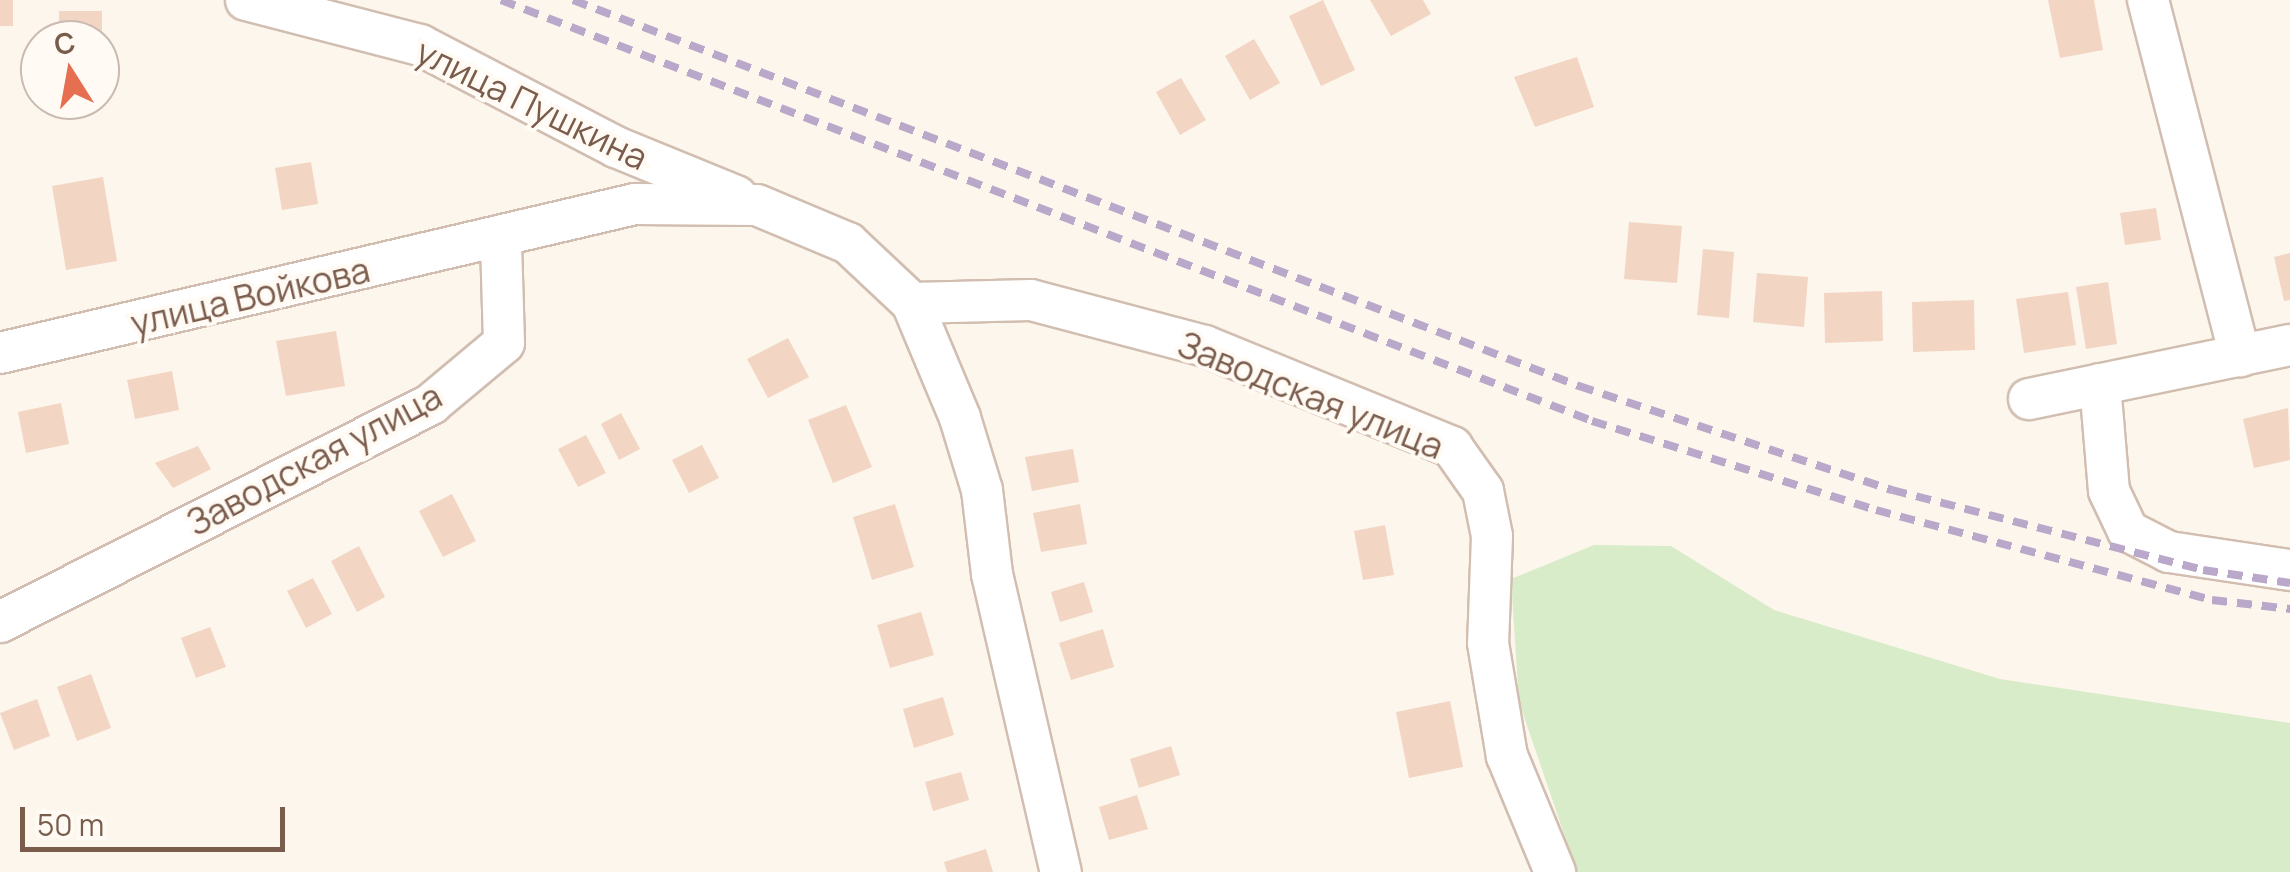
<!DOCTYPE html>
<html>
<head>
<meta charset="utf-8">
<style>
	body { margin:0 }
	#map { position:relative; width:2290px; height:872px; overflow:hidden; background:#fdf6ec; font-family:Manrope,sans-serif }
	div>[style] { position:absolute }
	.green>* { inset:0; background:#d8ecc9 }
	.building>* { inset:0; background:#f3d5c3 }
	.roads { filter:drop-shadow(2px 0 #d1beb0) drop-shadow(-2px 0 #d1beb0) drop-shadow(0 2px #d1beb0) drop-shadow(0 -2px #d1beb0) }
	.minor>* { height:40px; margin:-20px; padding:0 20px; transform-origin:20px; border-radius:20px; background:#fff }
	.rail>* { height:8px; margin-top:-4px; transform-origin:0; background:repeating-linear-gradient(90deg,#b9a8c9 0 15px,transparent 0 25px) }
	span { translate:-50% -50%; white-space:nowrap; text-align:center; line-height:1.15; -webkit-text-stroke:8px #fffaf3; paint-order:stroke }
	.street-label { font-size:35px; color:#7a5c4d }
	.north { position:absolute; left:20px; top:20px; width:100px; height:100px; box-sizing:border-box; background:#fffaf3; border:2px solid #cabbb1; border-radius:50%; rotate:349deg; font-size:28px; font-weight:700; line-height:40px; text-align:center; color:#7a5c4d }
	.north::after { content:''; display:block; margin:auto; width:35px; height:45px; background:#e76f51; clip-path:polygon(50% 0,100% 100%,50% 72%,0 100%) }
	.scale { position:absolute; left:20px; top:807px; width:265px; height:45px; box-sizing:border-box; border:5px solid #7a5c4d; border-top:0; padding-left:12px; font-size:30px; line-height:35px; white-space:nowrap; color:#7a5c4d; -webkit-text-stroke:8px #fffaf3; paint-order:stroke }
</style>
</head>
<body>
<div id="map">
	<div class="green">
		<div style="clip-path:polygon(1594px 545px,1671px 546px,1774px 610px,2000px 679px,2290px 723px,2290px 872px,1577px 872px,1519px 702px,1511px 579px)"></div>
	</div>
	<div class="building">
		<div style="clip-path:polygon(0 0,13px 0,13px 26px,0 26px)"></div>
		<div style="clip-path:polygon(1323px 0,1355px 70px,1321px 86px,1289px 16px)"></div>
		<div style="clip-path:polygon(1370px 0,1423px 0,1431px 14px,1391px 36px)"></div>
		<div style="clip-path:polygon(2048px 0,2094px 0,2103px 50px,2060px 58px)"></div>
		<div style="clip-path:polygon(59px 11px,102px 11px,102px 40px,59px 40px)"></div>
		<div style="clip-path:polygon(1254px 39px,1280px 83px,1250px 100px,1225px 56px)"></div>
		<div style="clip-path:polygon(1577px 57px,1594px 107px,1535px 127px,1514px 77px)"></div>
		<div style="clip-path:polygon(1181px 78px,1206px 120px,1180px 135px,1156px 92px)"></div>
		<div style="clip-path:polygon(311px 162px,318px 204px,282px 210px,275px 168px)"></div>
		<div style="clip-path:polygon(103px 177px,117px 261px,66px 270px,52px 186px)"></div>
		<div style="clip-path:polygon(2156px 208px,2161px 240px,2125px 245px,2120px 213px)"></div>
		<div style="clip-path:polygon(1629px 222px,1682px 226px,1677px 283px,1624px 279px)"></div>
		<div style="clip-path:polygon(1703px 249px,1734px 252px,1729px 318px,1697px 315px)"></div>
		<div style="clip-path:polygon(2290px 253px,2290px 300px,2284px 301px,2274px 257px)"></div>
		<div style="clip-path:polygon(1757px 273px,1808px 277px,1804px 327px,1753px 322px)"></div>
		<div style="clip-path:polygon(2108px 282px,2117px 344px,2086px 349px,2076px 287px)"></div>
		<div style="clip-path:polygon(1882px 291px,1883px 341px,1825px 343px,1824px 293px)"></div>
		<div style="clip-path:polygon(2068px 292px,2076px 345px,2024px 353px,2016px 299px)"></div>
		<div style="clip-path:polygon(1974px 300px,1975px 350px,1913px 352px,1912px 302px)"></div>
		<div style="clip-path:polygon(336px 331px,345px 386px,286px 396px,276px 341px)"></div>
		<div style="clip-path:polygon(788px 338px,809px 377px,768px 398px,747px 359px)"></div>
		<div style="clip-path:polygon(172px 371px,179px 410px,135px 419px,127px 380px)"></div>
		<div style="clip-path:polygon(61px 403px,69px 444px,26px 453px,18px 412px)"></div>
		<div style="clip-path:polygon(846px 405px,872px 467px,833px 483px,808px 420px)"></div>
		<div style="clip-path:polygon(2288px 408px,2290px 460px,2254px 468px,2243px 419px)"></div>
		<div style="clip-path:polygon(621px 413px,640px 449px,619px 460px,601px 424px)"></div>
		<div style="clip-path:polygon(586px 435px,606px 473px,578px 487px,558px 449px)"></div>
		<div style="clip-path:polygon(702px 445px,719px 478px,689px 493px,672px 460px)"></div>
		<div style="clip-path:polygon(198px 446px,211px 469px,173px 488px,155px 463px)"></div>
		<div style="clip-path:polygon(1073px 449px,1079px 482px,1032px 491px,1025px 457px)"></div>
		<div style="clip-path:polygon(452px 494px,476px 541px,443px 557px,419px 511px)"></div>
		<div style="clip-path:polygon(895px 504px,914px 567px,872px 580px,853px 517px)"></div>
		<div style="clip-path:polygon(1080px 504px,1087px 544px,1041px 552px,1033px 513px)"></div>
		<div style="clip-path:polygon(1385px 525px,1394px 575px,1363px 580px,1354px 531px)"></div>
		<div style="clip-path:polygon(359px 546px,385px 597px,357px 612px,331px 561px)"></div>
		<div style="clip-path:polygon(313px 578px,332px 614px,306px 628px,287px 591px)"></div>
		<div style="clip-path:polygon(1084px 582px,1093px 612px,1060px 622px,1051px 592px)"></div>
		<div style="clip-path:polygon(921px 612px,934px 655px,890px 668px,877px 625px)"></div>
		<div style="clip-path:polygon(210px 627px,226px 667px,196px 678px,181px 638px)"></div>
		<div style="clip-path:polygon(1103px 629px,1114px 667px,1071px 680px,1059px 643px)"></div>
		<div style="clip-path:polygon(91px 674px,111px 728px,77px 741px,57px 687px)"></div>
		<div style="clip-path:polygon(943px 697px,954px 735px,914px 748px,903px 709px)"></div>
		<div style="clip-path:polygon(37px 699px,50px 736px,14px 750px,0 713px)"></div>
		<div style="clip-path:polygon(1450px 701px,1463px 767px,1409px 778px,1396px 712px)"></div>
		<div style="clip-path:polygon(1171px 746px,1180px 775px,1139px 788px,1130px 759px)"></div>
		<div style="clip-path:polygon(961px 772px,969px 800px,933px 811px,925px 782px)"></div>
		<div style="clip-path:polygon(1137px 795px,1148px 829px,1109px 840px,1099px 807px)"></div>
		<div style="clip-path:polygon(986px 849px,993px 872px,947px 872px,944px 862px)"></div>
	</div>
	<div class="roads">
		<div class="minor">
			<div style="left:246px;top:0;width:180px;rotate:14.5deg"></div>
			<div style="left:420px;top:45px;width:221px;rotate:27.5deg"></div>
			<div style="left:616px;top:147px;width:130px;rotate:22.2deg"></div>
			<div style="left:2148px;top:0;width:368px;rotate:75.5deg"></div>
			<div style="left:912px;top:303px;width:119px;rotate:-1.4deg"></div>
			<div style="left:1031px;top:300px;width:180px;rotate:14.8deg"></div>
			<div style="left:1205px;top:346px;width:267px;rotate:22.2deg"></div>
			<div style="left:1452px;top:447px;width:54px;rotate:54.8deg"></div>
			<div style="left:1483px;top:491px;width:46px;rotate:78.7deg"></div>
			<div style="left:1492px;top:536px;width:107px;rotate:92.1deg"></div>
			<div style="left:1488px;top:643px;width:115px;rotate:80.5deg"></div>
			<div style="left:1507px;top:756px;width:126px;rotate:67.5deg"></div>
			<div style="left:0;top:353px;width:652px;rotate:-13.21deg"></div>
			<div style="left:635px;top:204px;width:122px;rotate:0.5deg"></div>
			<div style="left:757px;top:205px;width:99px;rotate:22.7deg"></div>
			<div style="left:848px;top:243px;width:88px;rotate:43.2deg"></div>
			<div style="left:912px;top:303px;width:125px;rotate:67.3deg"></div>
			<div style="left:960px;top:418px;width:75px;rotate:73deg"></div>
			<div style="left:982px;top:490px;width:85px;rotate:83.2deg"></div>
			<div style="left:992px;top:574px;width:306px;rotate:77deg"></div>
			<div style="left:2100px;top:384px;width:107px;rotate:85.2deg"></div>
			<div style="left:2109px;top:491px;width:44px;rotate:64.6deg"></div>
			<div style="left:2128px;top:531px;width:46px;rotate:27.1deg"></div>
			<div style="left:2169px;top:552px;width:122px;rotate:8.5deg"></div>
			<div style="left:2029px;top:399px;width:267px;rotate:-11.7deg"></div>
			<div style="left:0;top:622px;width:483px;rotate:-26.8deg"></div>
			<div style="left:431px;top:404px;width:95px;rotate:-39.9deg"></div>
			<div style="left:504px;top:343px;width:104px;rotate:-91.7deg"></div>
		</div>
	</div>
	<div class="rail">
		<div style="left:501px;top:0;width:1169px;rotate:21.1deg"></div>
		<div style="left:1592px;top:421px;width:298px;rotate:17.4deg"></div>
		<div style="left:1876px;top:510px;width:348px;rotate:15deg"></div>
		<div style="left:2212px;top:600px;width:79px;rotate:6.6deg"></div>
		<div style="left:573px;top:0;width:1078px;rotate:20.99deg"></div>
		<div style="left:1579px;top:386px;width:330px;rotate:18.4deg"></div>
		<div style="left:1892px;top:490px;width:321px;rotate:14.4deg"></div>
		<div style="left:2203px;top:570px;width:88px;rotate:8.5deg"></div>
	</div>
	<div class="street-label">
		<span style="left:532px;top:104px;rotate:26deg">улица Пушкина</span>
		<span style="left:250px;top:296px;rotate:-13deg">улица Войкова</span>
		<span style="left:1311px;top:395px;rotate:22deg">Заводская улица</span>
		<span style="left:314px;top:459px;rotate:-28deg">Заводская улица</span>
	</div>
	<div class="north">С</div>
	<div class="scale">50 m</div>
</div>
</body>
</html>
